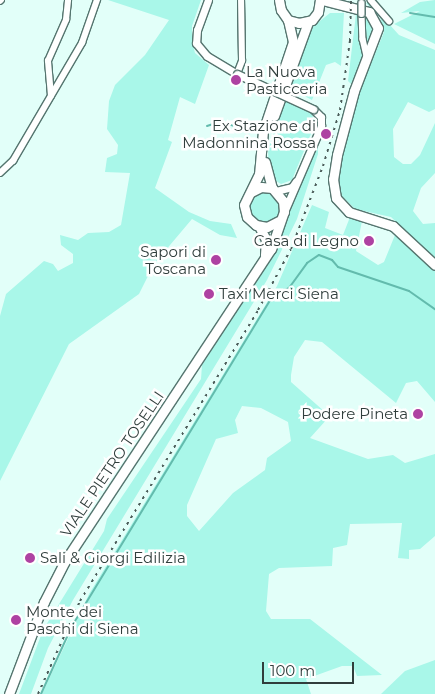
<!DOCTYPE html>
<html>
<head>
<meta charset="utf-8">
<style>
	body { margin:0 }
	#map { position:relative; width:435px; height:694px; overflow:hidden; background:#e2fff9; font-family:Montserrat,sans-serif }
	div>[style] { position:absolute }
	.green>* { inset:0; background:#a9f7e9 }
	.round { border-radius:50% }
	.stream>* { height:2px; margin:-1px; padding:0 1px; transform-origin:1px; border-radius:1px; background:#63bbad }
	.roads { filter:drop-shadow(1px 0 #55756f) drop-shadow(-1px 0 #55756f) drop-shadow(0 1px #55756f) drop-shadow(0 -1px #55756f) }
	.minor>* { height:5.5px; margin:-2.75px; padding:0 2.75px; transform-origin:2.75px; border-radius:2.75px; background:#fff }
	.tertiary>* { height:7px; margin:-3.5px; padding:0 3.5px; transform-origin:3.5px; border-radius:3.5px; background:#fff }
	.primary>* { height:9px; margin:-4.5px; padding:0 4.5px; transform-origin:4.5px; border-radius:4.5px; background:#fff }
	.rail>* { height:2px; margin-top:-1px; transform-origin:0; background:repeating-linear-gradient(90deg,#4c5d5a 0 2.5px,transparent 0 7.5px) }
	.bridges { filter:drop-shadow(1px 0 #55756f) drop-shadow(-1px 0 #55756f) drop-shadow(0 1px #55756f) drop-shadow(0 -1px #55756f) }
	.minor-bridge>* { height:5.5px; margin:-2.75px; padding:0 2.75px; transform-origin:2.75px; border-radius:2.75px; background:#fff }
	.tertiary-bridge>* { height:7px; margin:-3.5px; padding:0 3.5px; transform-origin:3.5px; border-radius:3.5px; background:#fff }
	.dots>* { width:14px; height:14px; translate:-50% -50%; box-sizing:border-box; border:2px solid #fff; border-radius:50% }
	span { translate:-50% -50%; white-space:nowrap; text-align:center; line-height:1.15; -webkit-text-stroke:5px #fff; paint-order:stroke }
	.poi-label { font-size:15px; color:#303e3c }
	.left { translate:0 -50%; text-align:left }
	.right { translate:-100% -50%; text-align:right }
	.street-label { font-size:15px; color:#303e3c }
	.scale { position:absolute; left:262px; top:662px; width:92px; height:22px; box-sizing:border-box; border:2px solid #303e3c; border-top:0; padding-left:6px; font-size:15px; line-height:18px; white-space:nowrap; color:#303e3c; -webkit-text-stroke:4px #fff; paint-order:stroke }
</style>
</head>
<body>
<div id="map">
	<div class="green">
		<div style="clip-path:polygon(108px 0,201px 0,192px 26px,192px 41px,195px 53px,209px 65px,195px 104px,180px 97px,168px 140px,172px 142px,155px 188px,189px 212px,210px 221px,231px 224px,237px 238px,220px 235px,192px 219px,154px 264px,139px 294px,69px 344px,0 481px,0 316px,6px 294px,44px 261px,53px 264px,58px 271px,73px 263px,73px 254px,61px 245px,60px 235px,78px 240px,88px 233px,109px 232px,121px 225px,130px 173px,105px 172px,107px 158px,117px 154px,118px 145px,107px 129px,109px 101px,115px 85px,145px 55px,169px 20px)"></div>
		<div style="clip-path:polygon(435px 0,435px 44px,394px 24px,420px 11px,401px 13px,420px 2px)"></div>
		<div style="clip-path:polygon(366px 3px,370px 3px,399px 35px,435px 50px,435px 109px,429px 112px,408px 102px,393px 129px,394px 157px,403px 164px,411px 164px,420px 155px,435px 123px,435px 173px,421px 188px,413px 211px,423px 224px,435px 223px,435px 259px,391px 217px,355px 209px,339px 193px,339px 163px,359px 93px,384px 32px,380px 17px)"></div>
		<div style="clip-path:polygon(330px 13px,344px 13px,341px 66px,335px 62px,326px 65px,312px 100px,289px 88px,305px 33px)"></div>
		<div style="clip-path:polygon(361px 13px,365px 55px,351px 84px,348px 81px,356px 14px)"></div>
		<div style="clip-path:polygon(364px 14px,375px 25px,366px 48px)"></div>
		<div style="clip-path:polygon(285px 99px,311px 111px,315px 124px,292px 180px,281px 184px,273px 179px,269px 170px,268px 150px)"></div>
		<div style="clip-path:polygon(318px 143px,318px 154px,297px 219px,267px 280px,73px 600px,48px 648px,31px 694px,19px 694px,43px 630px,104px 531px,107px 519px,201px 379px,202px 365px,272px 255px)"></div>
		<div class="round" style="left:248px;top:191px;width:32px;height:32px"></div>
		<div style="clip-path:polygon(evenodd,312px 205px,329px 212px,325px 228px,343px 235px,350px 217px,362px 221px,356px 251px,378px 265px,384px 262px,395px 235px,435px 271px,435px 402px,417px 381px,406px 383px,396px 403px,322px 342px,305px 340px,294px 357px,291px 375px,291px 382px,325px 412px,328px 418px,310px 438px,368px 459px,393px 455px,405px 463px,435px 454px,435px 536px,420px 549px,409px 550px,409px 559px,398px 558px,402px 523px,350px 524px,347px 545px,333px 548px,332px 566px,279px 568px,269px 574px,266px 611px,271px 619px,310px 619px,382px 675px,357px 676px,353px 666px,342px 666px,306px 679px,311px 694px,42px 694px,89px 594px,277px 286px,312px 205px,242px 406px,261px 408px,288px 422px,291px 441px,267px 458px,265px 470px,233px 493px,199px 531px,187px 516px,187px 505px,216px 439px,238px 433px,235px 420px,242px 406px)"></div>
		<div style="clip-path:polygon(435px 660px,435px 694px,381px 694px,405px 671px)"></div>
	</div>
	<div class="stream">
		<div style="left:410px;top:13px;width:25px;rotate:9deg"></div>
		<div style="left:207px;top:126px;width:13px;rotate:-18deg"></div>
		<div style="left:219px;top:122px;width:33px;rotate:14deg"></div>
		<div style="left:41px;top:694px;width:75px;rotate:-65.5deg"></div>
		<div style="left:72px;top:626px;width:386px;rotate:-58.7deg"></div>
		<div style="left:273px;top:296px;width:18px;rotate:-27deg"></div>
		<div style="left:289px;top:288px;width:31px;rotate:-54deg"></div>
		<div style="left:307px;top:263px;width:14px;rotate:-34deg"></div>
		<div style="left:319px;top:255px;width:14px;rotate:21deg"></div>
		<div style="left:332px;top:260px;width:9px;rotate:49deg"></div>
		<div style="left:338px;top:267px;width:75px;rotate:18.7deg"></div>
		<div style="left:409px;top:291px;width:32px;rotate:35deg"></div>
	</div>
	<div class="roads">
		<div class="minor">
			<div style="left:371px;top:0;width:28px;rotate:49deg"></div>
			<div style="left:0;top:1px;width:1px;rotate:-45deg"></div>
			<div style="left:362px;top:14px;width:25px;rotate:88deg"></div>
			<div style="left:363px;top:39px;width:17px;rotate:77deg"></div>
			<div style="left:237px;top:74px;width:14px;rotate:-69deg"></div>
			<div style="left:242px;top:61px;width:61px;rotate:-90.9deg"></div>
			<div style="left:51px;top:96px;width:35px;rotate:-95deg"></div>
			<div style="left:48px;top:61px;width:45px;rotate:-66.3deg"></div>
			<div style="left:66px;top:20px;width:20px;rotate:-84deg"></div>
			<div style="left:0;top:173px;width:18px;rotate:-43deg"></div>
			<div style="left:13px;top:161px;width:137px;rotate:-59.7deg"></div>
			<div style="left:82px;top:43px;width:46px;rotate:-70.8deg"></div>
		</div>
		<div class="tertiary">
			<div style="left:208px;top:0;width:32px;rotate:110deg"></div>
			<div style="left:197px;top:30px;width:13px;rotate:94deg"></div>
			<div style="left:196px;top:43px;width:17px;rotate:50deg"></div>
			<div style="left:207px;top:56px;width:35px;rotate:31deg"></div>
			<div style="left:276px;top:191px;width:16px;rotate:-14deg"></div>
			<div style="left:292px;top:187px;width:7px;rotate:-56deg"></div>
			<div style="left:284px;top:212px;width:94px;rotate:-66.7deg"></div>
			<div style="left:321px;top:126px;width:9px;rotate:-90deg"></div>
			<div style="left:321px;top:117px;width:11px;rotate:-135deg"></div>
		</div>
		<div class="primary">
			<div style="left:279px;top:0;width:10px;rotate:79deg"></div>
			<div style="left:281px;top:10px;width:12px;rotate:55deg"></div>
			<div style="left:288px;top:20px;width:23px;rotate:77deg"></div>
			<div style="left:293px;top:42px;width:94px;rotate:108.6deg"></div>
			<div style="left:263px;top:131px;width:43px;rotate:95.3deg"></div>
			<div style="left:259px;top:174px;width:34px;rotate:116deg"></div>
			<div style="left:244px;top:205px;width:12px;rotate:76deg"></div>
			<div style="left:247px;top:217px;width:12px;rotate:42deg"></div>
			<div style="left:256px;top:225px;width:11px;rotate:10deg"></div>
			<div style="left:267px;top:227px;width:13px;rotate:-27deg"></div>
			<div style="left:322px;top:0;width:49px;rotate:14.3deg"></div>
			<div style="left:369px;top:12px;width:18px;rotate:61deg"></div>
			<div style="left:378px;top:28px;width:67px;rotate:110.9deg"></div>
			<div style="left:354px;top:91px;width:66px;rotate:104.9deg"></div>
			<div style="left:337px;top:155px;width:24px;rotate:99deg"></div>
			<div style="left:333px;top:179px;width:19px;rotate:81deg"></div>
			<div style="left:336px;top:198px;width:19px;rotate:47deg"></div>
			<div style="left:349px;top:212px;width:46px;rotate:17.7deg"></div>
			<div style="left:393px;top:226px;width:57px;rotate:42.9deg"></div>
			<div style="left:288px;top:20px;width:11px;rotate:15deg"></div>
			<div style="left:299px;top:23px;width:13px;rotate:-13deg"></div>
			<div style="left:312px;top:20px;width:10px;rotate:-53deg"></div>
			<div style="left:318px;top:12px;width:12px;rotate:-81deg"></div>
			<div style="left:274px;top:116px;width:100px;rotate:-70.1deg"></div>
			<div style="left:265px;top:162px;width:27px;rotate:75deg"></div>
			<div style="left:259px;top:226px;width:16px;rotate:63deg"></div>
			<div style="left:266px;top:240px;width:15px;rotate:94deg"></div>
			<div style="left:9px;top:694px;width:98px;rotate:-69.2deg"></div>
			<div style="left:44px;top:602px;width:46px;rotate:-62.9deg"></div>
			<div style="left:65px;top:561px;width:374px;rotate:-56.6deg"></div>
			<div style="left:271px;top:249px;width:39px;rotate:-71deg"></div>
			<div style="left:284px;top:212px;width:11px;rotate:-95deg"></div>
			<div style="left:283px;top:201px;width:17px;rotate:-130deg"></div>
			<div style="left:272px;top:188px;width:11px;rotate:-175deg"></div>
			<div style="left:261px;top:187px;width:11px;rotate:153deg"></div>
		</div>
	</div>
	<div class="rail">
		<div style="left:38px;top:694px;width:102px;rotate:-65.7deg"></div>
		<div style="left:80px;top:601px;width:341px;rotate:-58.5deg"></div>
		<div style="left:258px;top:310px;width:69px;rotate:-61.6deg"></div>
		<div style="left:291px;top:249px;width:89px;rotate:-68.9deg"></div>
		<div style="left:323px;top:166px;width:59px;rotate:-73.1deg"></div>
		<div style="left:340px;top:110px;width:70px;rotate:-81.8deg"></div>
		<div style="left:350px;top:41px;width:41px;rotate:-88.6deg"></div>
	</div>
	<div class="bridges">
		<div class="minor-bridge">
			<div style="left:362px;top:3px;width:11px;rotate:90deg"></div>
		</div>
		<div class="tertiary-bridge">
			<div style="left:237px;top:74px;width:84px;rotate:24.7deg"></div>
		</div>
	</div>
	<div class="dots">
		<div style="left:236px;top:80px;background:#ae42a2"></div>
		<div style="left:326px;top:134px;background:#ae42a2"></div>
		<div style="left:369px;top:241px;background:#ae42a2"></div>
		<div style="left:216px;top:260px;background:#ae42a2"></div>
		<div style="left:209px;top:294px;background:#ae42a2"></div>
		<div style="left:418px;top:414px;background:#ae42a2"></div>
		<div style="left:30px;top:558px;background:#ae42a2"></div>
		<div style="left:16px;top:620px;background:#ae42a2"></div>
	</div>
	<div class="poi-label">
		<span class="left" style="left:246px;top:80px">La Nuova<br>Pasticceria</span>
		<span class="right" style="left:316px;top:134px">Ex Stazione di<br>Madonnina Rossa</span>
		<span class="right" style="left:359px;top:241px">Casa di Legno</span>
		<span class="right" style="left:206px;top:260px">Sapori di<br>Toscana</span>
		<span class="left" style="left:219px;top:294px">Taxi Merci Siena</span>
		<span class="right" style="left:408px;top:414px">Podere Pineta</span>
		<span class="left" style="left:40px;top:558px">Sali &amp; Giorgi Edilizia</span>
		<span class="left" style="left:26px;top:620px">Monte dei<br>Paschi di Siena</span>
	</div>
	<div class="street-label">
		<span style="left:112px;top:464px;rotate:-56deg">VIALE PIETRO TOSELLI</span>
	</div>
	<div class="scale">100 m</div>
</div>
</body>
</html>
